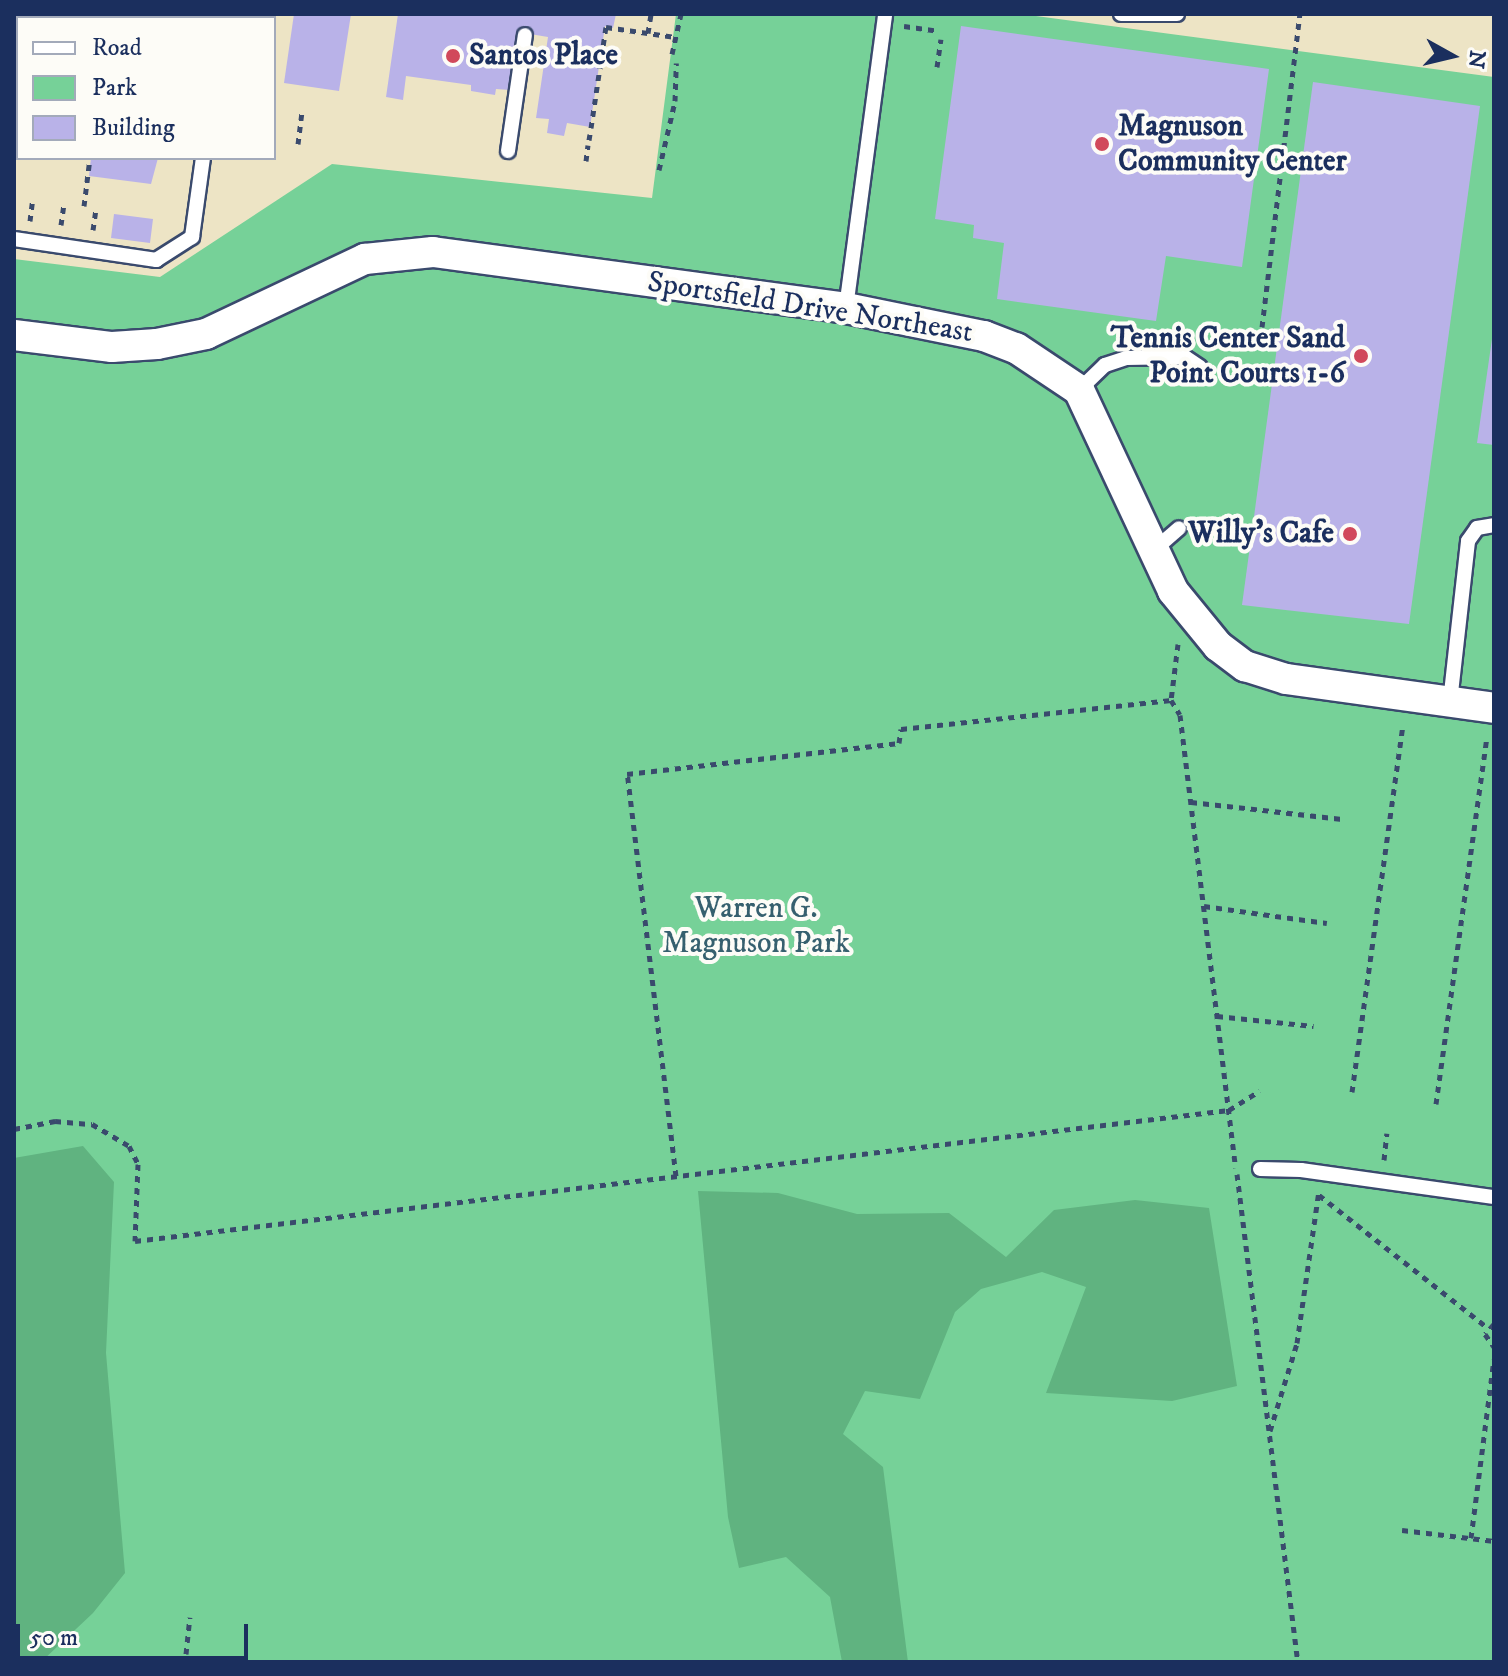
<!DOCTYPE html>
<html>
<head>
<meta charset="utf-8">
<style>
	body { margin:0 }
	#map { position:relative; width:1508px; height:1676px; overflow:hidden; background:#ede4c5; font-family:"IM FELL DW Pica",serif }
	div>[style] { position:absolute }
	.green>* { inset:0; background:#76d198 }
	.forest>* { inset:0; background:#60b380 }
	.building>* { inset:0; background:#b9b2e8 }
	.path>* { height:5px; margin-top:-2.5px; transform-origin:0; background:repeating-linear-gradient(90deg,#3a4a6d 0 6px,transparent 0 12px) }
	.roads { filter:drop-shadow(2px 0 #3a4a6d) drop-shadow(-2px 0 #3a4a6d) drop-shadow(0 2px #3a4a6d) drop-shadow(0 -2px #3a4a6d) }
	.service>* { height:14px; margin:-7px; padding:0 7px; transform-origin:7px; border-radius:7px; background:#fff }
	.minor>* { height:30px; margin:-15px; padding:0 15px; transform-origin:15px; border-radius:15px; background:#fff }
	.dots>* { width:22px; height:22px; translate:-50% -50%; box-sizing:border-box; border:4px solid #fdfcf7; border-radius:50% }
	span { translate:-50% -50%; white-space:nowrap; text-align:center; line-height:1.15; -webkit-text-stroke:8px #fdfcf7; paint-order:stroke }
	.poi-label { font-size:30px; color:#1b2f5e; font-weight:700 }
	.left { translate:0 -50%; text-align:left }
	.right { translate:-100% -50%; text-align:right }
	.street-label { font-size:30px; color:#1b2f5e }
	.park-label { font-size:30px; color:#36606f }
	.frame { position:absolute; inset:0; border:16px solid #1b2f5e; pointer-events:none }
	.legend { position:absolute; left:16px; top:16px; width:260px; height:144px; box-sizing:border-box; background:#fdfcf7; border:2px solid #a3aaba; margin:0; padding:10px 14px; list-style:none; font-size:24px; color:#1b2f5e }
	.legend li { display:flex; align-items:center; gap:16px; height:40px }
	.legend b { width:40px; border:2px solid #a3aaba }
	.north { position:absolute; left:1412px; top:16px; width:80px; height:80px; -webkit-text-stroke:6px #fdfcf7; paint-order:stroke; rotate:98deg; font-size:22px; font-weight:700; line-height:32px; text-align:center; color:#1b2f5e }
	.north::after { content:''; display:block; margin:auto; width:28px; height:36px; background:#1b2f5e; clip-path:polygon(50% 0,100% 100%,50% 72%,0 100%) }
	.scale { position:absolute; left:16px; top:1624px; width:232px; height:36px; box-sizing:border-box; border:4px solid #1b2f5e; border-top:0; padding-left:10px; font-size:24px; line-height:28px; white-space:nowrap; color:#1b2f5e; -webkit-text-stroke:6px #fdfcf7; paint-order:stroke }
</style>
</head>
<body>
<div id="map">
	<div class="green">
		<div style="clip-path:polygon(676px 14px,1021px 14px,1494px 77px,1494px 1662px,14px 1662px,14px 259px,160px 277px,332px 164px,652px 198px)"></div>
	</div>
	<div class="forest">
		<div style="clip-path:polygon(83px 1146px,114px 1182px,106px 1353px,125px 1573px,93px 1613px,41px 1662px,14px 1662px,14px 1158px)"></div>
		<div style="clip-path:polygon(698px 1191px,778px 1193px,857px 1214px,949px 1213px,1006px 1257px,1054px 1210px,1135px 1200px,1209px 1208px,1237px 1386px,1172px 1401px,1046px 1393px,1086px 1287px,1042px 1272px,981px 1289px,955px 1312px,920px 1399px,865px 1391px,843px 1434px,883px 1467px,908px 1662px,842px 1662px,830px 1597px,786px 1557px,739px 1568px,728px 1517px)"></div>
	</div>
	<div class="building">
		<div style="clip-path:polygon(121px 14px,173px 14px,121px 18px)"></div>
		<div style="clip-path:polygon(294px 14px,351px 14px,339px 91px,284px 83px)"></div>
		<div style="clip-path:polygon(398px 14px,616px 14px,613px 28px,605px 26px,590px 127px,567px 123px,564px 136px,547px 133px,549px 119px,536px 118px,548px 37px,518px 32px,510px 90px,496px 89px,495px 95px,471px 91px,471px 85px,406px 76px,403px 100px,386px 97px)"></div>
		<div style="clip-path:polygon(14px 25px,18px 26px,18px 95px,14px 94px)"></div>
		<div style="clip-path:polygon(961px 26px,1269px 69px,1242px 267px,1166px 256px,1156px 321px,997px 299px,1004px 243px,973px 238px,974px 225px,935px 219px)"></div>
		<div style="clip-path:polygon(1313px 82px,1480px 106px,1409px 624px,1242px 605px)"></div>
		<div style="clip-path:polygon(91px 158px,158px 158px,151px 184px,89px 176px)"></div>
		<div style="clip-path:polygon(114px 214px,153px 219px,150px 243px,111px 238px)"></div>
		<div style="clip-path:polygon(1492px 339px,1494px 339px,1494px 445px,1477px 443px)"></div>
	</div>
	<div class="path">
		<div style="left:14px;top:21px;width:4px"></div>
		<div style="left:904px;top:26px;width:34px;rotate:8deg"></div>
		<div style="left:648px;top:33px;width:19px;rotate:-81deg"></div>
		<div style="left:672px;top:54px;width:41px;rotate:-77.3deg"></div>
		<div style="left:937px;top:67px;width:28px;rotate:-82deg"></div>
		<div style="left:14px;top:115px;width:4px;rotate:14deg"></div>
		<div style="left:591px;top:128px;width:102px;rotate:-81.6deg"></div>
		<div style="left:606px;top:27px;width:70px;rotate:8.2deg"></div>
		<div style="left:589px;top:140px;width:6px;rotate:-81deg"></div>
		<div style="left:298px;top:144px;width:32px;rotate:-83deg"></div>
		<div style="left:586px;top:161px;width:16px;rotate:-83deg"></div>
		<div style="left:659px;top:170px;width:71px;rotate:-76.9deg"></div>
		<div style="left:675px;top:101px;width:38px;rotate:-88deg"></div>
		<div style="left:84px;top:206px;width:48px;rotate:-82.9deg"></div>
		<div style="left:30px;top:221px;width:23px;rotate:-83deg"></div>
		<div style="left:61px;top:225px;width:22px;rotate:-82deg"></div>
		<div style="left:93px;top:230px;width:22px;rotate:-82deg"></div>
		<div style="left:1262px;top:327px;width:315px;rotate:-83.1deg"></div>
		<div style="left:1178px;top:644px;width:56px;rotate:97.1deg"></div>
		<div style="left:1171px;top:700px;width:17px;rotate:59deg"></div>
		<div style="left:1180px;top:715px;width:456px;rotate:83deg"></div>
		<div style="left:1191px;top:802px;width:152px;rotate:6.4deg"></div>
		<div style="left:1204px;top:906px;width:124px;rotate:7.9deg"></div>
		<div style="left:1217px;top:1016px;width:97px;rotate:5.9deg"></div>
		<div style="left:1352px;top:1092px;width:371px;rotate:-82.1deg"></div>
		<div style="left:1436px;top:1104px;width:371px;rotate:-82.1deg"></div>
		<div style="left:14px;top:1129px;width:42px;rotate:-11deg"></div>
		<div style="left:55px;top:1121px;width:37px;rotate:5deg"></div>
		<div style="left:92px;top:1124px;width:43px;rotate:30.7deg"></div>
		<div style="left:129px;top:1146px;width:20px;rotate:63deg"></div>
		<div style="left:138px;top:1164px;width:77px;rotate:92.2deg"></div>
		<div style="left:135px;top:1241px;width:1102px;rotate:-6.83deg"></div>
		<div style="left:1229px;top:1110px;width:36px;rotate:-32deg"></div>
		<div style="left:1384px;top:1160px;width:27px;rotate:-84deg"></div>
		<div style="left:1237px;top:1174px;width:492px;rotate:82.9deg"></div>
		<div style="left:676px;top:1176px;width:405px;rotate:-96.9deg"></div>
		<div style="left:627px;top:774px;width:274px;rotate:-6.5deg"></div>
		<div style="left:899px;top:743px;width:14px;rotate:-82deg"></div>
		<div style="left:901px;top:729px;width:272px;rotate:-6.1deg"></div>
		<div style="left:1319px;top:1195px;width:215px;rotate:38.2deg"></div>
		<div style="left:1494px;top:1324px;width:13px;rotate:132deg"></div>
		<div style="left:1485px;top:1334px;width:16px;rotate:55deg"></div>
		<div style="left:1270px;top:1431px;width:92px;rotate:-72.9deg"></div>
		<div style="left:1297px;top:1343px;width:154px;rotate:-81.8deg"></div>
		<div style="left:1402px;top:1530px;width:93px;rotate:6.8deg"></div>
		<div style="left:1471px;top:1538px;width:180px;rotate:-82.7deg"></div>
		<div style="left:180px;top:1662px;width:10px;rotate:-53deg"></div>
		<div style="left:186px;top:1654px;width:37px;rotate:-84deg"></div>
	</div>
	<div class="roads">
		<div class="service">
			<div style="left:1121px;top:14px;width:56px"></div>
			<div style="left:222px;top:18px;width:4px;rotate:-76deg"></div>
			<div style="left:508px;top:151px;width:117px;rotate:-81.7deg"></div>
			<div style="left:14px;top:239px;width:144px;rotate:8.4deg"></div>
			<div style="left:156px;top:260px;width:43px;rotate:-32.6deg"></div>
			<div style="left:192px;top:237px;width:80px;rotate:-82.1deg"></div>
			<div style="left:846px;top:308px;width:297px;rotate:-82.4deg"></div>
			<div style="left:1079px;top:390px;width:36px;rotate:-44deg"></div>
			<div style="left:1105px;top:365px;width:22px;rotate:-18deg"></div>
			<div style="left:1126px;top:358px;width:59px;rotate:-1deg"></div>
			<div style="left:1185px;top:357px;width:18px;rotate:34deg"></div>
			<div style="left:1154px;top:550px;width:33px;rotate:-41deg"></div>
			<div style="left:1450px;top:702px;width:162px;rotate:-83.6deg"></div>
			<div style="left:1468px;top:541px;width:16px;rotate:-55deg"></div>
			<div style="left:1477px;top:528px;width:17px;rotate:-10deg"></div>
			<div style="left:1260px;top:1169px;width:41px;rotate:1.4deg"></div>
			<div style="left:1301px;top:1170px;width:195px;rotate:8deg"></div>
		</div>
		<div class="minor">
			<div style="left:14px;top:335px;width:99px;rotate:7deg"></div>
			<div style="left:112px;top:347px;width:45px;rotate:-3.8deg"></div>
			<div style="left:157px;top:344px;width:50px;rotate:-11.5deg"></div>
			<div style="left:206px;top:334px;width:176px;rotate:-25.3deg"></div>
			<div style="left:365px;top:259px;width:68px;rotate:-5.9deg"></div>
			<div style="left:433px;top:252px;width:417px;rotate:7.7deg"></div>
			<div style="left:846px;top:308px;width:141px;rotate:11.5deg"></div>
			<div style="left:984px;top:336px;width:34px;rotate:21deg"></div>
			<div style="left:1016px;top:348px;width:76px;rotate:33.7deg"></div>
			<div style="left:1079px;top:390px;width:222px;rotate:64.9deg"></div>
			<div style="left:1173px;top:591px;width:71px;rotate:50.7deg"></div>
			<div style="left:1218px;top:646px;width:34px;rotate:37deg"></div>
			<div style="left:1245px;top:666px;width:43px;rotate:17.6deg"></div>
			<div style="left:1286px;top:679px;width:210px;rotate:7.9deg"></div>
		</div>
	</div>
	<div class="dots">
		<div style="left:453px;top:56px;background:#d1495b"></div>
		<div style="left:1102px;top:144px;background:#d1495b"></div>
		<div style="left:1361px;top:356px;background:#d1495b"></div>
		<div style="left:1350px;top:534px;background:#d1495b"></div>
	</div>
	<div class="poi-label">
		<span class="left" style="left:469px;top:56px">Santos Place</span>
		<span class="left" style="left:1118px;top:144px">Magnuson<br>Community Center</span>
		<span class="right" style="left:1345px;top:356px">Tennis Center Sand<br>Point Courts 1-6</span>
		<span class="right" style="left:1334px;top:534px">Willy's Cafe</span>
	</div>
	<div class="street-label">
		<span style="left:810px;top:308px;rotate:9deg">Sportsfield Drive Northeast</span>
	</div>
	<div class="park-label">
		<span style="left:756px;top:926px">Warren G.<br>Magnuson Park</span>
	</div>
	<div class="frame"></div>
	<ul class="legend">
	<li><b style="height:10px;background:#fff"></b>Road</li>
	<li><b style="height:22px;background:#76d198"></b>Park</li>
	<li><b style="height:22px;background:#b9b2e8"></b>Building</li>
	</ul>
	<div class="north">N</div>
	<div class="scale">50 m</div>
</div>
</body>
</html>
